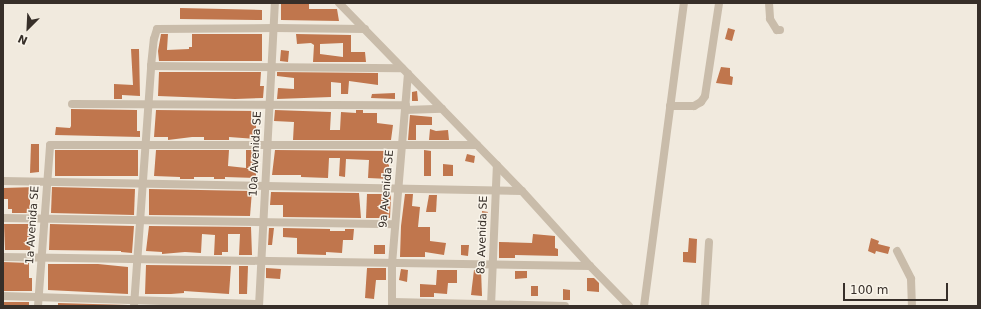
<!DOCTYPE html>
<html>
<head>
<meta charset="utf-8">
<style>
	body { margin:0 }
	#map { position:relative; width:981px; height:309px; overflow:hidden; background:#f1eade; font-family:"DejaVu Sans",sans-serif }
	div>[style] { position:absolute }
	.building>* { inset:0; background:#c0764d }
	.minor>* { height:8px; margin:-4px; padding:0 4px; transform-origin:4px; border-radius:4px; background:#c9bcaa }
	span { translate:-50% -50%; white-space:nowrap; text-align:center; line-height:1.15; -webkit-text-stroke:3px #f9f4ea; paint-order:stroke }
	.street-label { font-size:11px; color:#372f29 }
	.frame { position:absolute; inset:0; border:4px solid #372f29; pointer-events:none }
	.north { position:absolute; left:8px; top:8px; width:40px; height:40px; -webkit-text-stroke:3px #f9f4ea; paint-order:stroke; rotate:204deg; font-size:11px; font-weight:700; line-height:16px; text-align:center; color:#372f29 }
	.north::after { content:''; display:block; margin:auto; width:14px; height:18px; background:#372f29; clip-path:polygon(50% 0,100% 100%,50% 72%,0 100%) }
	.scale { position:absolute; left:843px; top:283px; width:105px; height:18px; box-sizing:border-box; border:2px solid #372f29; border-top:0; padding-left:5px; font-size:12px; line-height:14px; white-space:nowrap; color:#372f29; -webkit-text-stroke:3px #f9f4ea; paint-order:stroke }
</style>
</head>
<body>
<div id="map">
	<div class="building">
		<div style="clip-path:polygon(281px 3px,309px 3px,309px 9px,337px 9px,339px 21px,281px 20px)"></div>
		<div style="clip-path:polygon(180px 8px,262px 10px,262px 20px,180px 19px)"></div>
		<div style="clip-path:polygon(728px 28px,735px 30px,732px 41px,725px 39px)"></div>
		<div style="clip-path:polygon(161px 34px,168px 34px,167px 50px,189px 49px,189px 47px,192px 47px,192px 34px,262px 34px,262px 61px,159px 61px,158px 51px)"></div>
		<div style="clip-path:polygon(evenodd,296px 34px,351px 35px,351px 52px,365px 52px,366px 62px,313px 62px,314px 45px,311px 43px,297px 44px,296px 34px,343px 43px,343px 57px,320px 54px,320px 44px,343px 43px)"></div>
		<div style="clip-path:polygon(131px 49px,139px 49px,140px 96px,122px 95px,122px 99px,114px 99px,114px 84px,133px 85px)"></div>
		<div style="clip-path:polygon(281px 50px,289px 51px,288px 62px,280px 61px)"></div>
		<div style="clip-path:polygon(721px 67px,730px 68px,730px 76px,733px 77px,732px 85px,716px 83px)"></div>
		<div style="clip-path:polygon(159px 72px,261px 72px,260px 86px,264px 86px,263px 98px,235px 99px,158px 96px)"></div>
		<div style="clip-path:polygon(277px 72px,378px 73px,378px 85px,349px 81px,348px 94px,341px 94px,341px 83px,331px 82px,331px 97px,277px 99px,278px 88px,294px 89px,294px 78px,277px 76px)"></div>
		<div style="clip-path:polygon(417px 91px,418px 101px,412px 101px,412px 92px)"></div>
		<div style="clip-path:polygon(395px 93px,395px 99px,371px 98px,372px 94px)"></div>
		<div style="clip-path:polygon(71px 109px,137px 110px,137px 131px,140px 131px,140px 137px,55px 135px,56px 127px,70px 128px,71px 126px)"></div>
		<div style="clip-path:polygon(156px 110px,256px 111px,256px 139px,229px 137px,229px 140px,204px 140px,204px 137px,192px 137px,168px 140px,168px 137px,154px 137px)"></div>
		<div style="clip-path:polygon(275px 110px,331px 112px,330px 130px,340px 130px,341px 112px,356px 113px,356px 110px,363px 110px,363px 113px,377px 113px,377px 123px,393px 125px,391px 140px,293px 140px,294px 122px,274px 121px)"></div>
		<div style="clip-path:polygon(410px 115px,432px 117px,432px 125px,416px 125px,416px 140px,408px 140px)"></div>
		<div style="clip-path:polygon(430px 129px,436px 131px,448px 130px,449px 140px,429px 140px)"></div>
		<div style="clip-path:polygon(31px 144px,39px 144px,39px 172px,30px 173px)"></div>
		<div style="clip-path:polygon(55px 150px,138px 150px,138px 176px,55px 176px)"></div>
		<div style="clip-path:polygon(156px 150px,229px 150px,228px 166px,246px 168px,246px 150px,259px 150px,259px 159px,256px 159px,256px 178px,225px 177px,225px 179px,214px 179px,214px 177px,194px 177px,194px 179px,180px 179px,180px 177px,154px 176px)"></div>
		<div style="clip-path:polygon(275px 150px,392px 151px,392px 160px,389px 159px,389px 179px,368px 178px,369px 160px,346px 159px,345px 177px,339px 176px,340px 158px,329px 158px,328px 178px,301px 177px,301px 175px,272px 175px)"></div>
		<div style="clip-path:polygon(424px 150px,431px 151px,431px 176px,424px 176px)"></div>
		<div style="clip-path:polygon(467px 154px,475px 156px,474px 163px,465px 161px)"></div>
		<div style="clip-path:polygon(443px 164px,453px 165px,453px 176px,443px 176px)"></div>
		<div style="clip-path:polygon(36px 187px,36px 198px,30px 198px,30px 213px,12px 213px,12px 209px,8px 209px,8px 199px,3px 199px,3px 188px)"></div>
		<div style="clip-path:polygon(52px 187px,135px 189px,134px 215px,51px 213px)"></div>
		<div style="clip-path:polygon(149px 189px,252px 191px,250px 216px,149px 215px)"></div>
		<div style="clip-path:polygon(271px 192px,359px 193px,361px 218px,283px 217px,283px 205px,270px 205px)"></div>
		<div style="clip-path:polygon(367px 194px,391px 194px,390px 218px,366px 218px)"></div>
		<div style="clip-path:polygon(405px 194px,413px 194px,412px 206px,420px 207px,418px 227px,430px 227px,430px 241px,446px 243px,444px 255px,425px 252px,425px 257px,400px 257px,401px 226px)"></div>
		<div style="clip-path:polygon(429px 195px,437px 195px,436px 212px,426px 212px)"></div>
		<div style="clip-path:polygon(482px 211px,488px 212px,487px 221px,482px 221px)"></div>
		<div style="clip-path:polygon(4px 224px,32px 224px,30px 250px,5px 250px)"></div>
		<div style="clip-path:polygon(50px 224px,134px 226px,132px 253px,121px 252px,121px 251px,49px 250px)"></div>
		<div style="clip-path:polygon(149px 226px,251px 227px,252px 255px,239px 255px,240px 234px,228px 234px,228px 252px,222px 252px,222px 255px,214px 255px,215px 235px,202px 234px,201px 253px,185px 252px,162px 254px,162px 252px,146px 251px)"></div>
		<div style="clip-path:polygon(269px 228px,274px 228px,272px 245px,268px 245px)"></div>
		<div style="clip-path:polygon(283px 228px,330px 229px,330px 231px,345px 231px,345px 229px,354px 229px,353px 240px,343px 240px,342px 253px,326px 252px,326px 255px,297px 254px,297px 238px,283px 237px)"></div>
		<div style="clip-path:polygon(533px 234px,555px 236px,555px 248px,558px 249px,558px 256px,515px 255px,515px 258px,499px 258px,499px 242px,532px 243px)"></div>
		<div style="clip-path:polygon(689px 238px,697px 239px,696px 263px,683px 262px,683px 252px,688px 252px)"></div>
		<div style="clip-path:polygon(871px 238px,879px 241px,878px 244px,890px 247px,888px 254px,876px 251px,875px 254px,868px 251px)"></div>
		<div style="clip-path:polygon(374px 245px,385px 245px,385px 254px,374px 254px)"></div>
		<div style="clip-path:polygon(461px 245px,469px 245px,468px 256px,461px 255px)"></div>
		<div style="clip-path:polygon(3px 262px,29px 263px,29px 278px,32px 278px,32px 291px,3px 291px)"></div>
		<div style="clip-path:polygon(48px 264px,98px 264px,128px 267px,128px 294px,48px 290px)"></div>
		<div style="clip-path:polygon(146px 265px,231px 266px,229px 294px,184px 291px,184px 293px,171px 294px,145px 294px)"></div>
		<div style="clip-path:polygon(239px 266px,248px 266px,247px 294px,239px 294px)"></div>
		<div style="clip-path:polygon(266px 268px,281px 269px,280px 279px,266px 278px)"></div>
		<div style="clip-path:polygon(367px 268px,386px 268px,386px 280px,376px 280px,374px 299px,365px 298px)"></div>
		<div style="clip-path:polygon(401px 269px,408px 270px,407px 282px,399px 280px)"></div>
		<div style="clip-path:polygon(437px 270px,457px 270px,457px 283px,448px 283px,447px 294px,434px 293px,434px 297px,420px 297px,420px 284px,436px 285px)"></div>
		<div style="clip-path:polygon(474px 270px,481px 270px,482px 296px,471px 295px)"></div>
		<div style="clip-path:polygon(515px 271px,527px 271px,527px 278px,515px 279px)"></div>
		<div style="clip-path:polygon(587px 278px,594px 278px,599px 283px,599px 292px,587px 291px)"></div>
		<div style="clip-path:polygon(531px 286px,538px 286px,538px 296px,531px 296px)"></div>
		<div style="clip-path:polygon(563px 289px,570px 290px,570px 300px,563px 300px)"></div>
		<div style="clip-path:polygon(3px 302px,29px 302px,29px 306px,3px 306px)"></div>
		<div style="clip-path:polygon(58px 303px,128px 305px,128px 306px,58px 306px)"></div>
	</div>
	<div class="minor">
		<div style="left:339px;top:3px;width:262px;rotate:45.8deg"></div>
		<div style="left:522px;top:191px;width:101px;rotate:47.8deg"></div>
		<div style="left:590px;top:266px;width:56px;rotate:45.7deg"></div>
		<div style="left:769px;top:3px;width:16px;rotate:86deg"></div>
		<div style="left:770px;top:19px;width:13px;rotate:58deg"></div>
		<div style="left:777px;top:30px;width:3px"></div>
		<div style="left:151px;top:66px;width:251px;rotate:0.5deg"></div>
		<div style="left:72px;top:104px;width:334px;rotate:0.2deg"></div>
		<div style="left:670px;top:106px;width:24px"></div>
		<div style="left:694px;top:106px;width:8px;rotate:-30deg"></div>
		<div style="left:701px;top:102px;width:7px;rotate:-56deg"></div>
		<div style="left:705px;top:96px;width:94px;rotate:-81.4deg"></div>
		<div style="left:405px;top:110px;width:37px;rotate:-2deg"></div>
		<div style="left:3px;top:181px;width:519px;rotate:1.1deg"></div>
		<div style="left:3px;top:218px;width:392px;rotate:0.9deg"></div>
		<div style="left:897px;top:251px;width:31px;rotate:63deg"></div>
		<div style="left:911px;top:279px;width:27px;rotate:88deg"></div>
		<div style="left:3px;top:257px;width:587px;rotate:0.88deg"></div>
		<div style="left:3px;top:296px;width:256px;rotate:1.8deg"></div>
		<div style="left:393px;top:302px;width:172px;rotate:1.3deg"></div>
		<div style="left:38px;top:306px;width:161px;rotate:-85.7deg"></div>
		<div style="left:50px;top:145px;width:427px"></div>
		<div style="left:134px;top:306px;width:241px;rotate:-85.9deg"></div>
		<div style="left:151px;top:66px;width:27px;rotate:-84deg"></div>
		<div style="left:154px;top:39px;width:10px;rotate:-73deg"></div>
		<div style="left:157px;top:29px;width:117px;rotate:-0.5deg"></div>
		<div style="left:274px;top:28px;width:91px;rotate:0.6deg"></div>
		<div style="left:259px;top:306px;width:303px;rotate:-87deg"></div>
		<div style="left:392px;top:306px;width:42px;rotate:-90deg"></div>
		<div style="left:392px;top:264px;width:191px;rotate:-85.2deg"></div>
		<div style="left:491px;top:306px;width:141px;rotate:-87.6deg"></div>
		<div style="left:644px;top:306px;width:306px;rotate:-82.5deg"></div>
		<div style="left:705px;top:306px;width:64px;rotate:-86.4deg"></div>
	</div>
	<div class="street-label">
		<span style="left:256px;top:154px;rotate:-87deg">10a Avenida SE</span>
		<span style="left:387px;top:189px;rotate:-85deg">9a Avenida SE</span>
		<span style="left:33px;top:225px;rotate:-86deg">1a Avenida SE</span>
		<span style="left:483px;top:235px;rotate:-88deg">8a Avenida SE</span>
	</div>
	<div class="frame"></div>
	<div class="north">N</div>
	<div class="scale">100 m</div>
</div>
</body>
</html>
